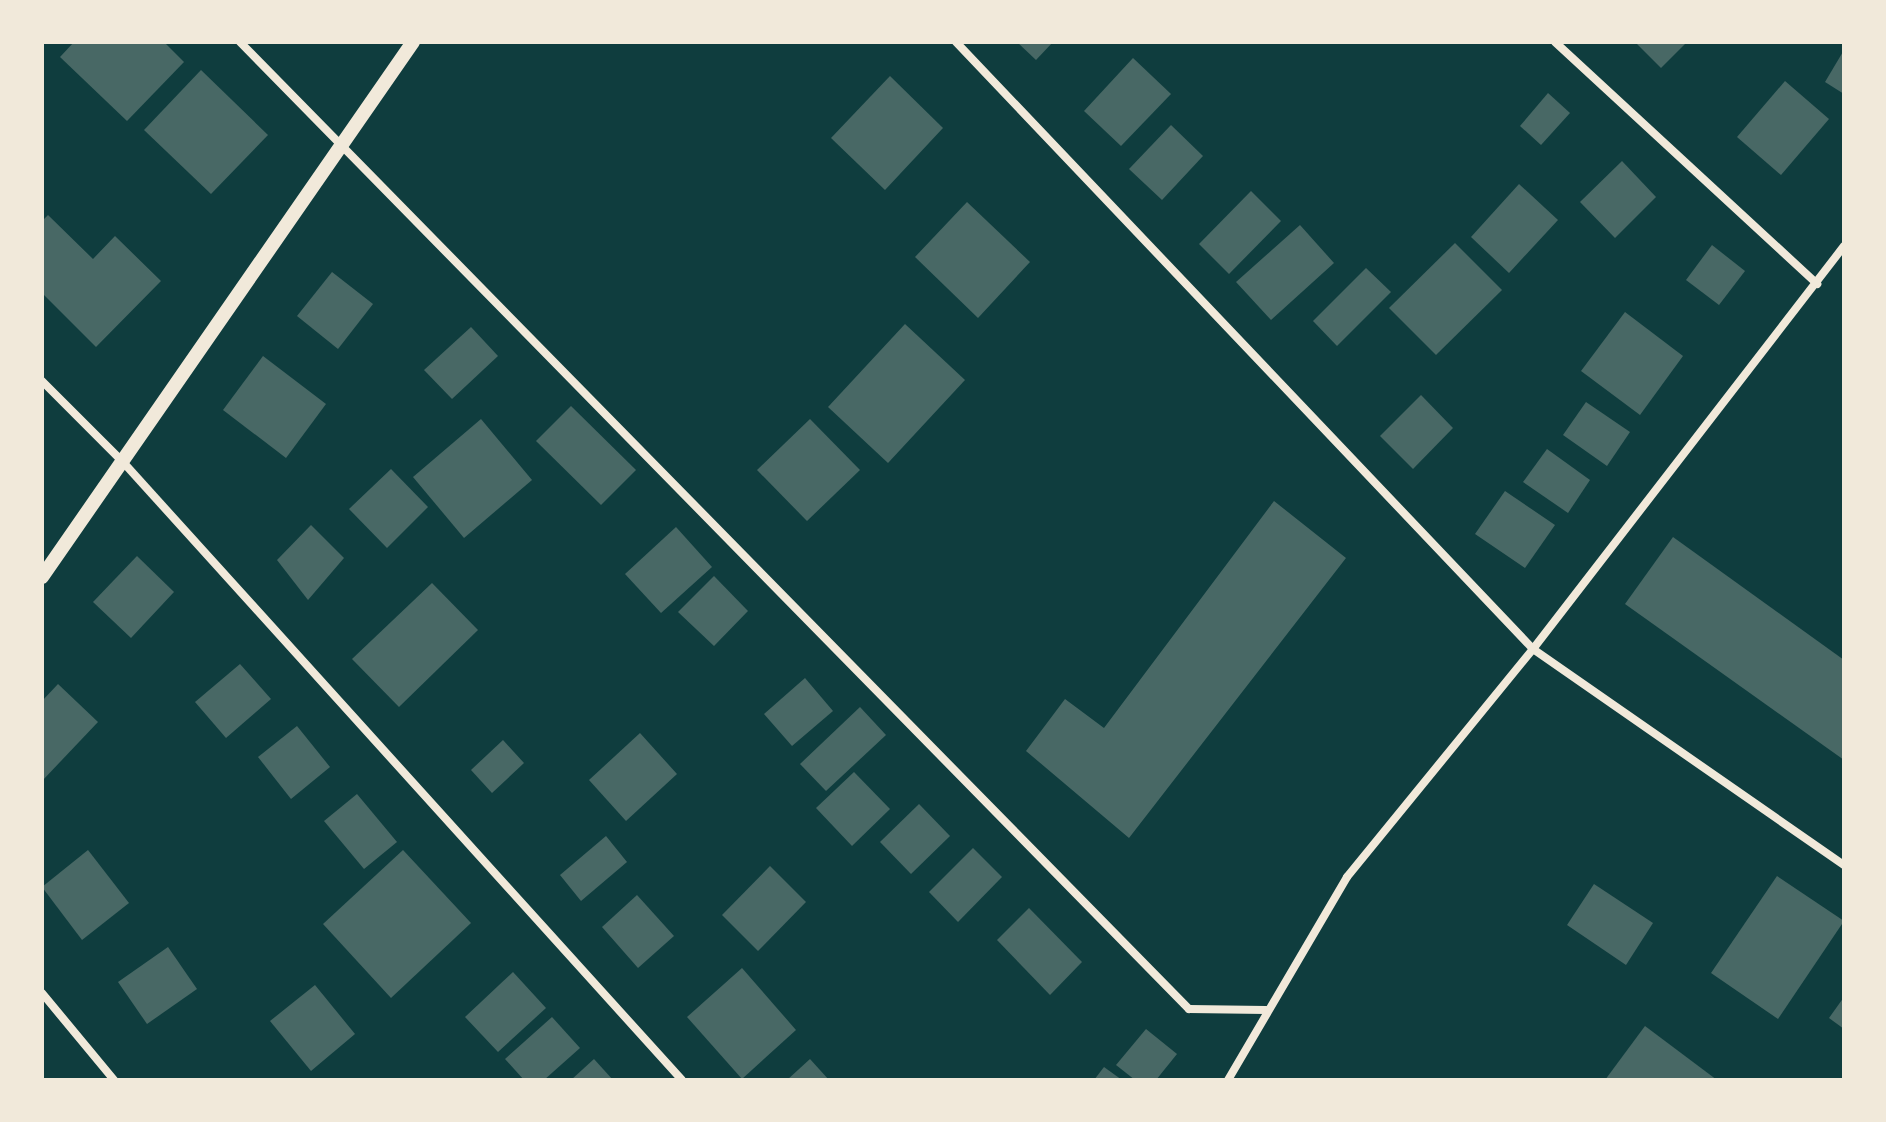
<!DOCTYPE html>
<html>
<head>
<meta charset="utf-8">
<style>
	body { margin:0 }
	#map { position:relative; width:1886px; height:1122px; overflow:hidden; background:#0f3d3e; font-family:Barlow,sans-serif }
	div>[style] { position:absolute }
	.building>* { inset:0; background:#486865 }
	.minor>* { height:8px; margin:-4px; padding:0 4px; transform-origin:4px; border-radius:4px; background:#f1e9da }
	.tertiary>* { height:14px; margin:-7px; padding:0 7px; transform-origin:7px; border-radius:7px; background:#f1e9da }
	span { translate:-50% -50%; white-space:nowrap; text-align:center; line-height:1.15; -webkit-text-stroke:7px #f1e9da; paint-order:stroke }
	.frame { position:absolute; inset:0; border:44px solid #f1e9da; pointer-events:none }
</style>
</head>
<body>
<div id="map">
	<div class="building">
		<div style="clip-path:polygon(74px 42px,164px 42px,184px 62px,127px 121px,60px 57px)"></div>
		<div style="clip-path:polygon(1017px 42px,1053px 42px,1036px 60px)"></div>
		<div style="clip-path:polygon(1635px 42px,1687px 42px,1661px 68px)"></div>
		<div style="clip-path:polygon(1844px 50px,1844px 94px,1825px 82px)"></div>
		<div style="clip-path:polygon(1133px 58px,1171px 94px,1121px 146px,1084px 111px)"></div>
		<div style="clip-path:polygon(201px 70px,268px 135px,211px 194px,144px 130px)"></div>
		<div style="clip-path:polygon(890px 76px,943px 128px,885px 190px,831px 138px)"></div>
		<div style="clip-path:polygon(1785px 81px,1829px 119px,1781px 175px,1737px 137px)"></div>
		<div style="clip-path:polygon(1548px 93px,1570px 113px,1541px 145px,1520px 126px)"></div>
		<div style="clip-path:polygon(1171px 125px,1203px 156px,1162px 200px,1129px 169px)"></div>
		<div style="clip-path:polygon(1622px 161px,1656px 197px,1615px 238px,1580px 202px)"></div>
		<div style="clip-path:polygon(1519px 184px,1558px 220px,1509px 273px,1471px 237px)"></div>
		<div style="clip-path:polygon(1251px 191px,1281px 221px,1229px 274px,1199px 244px)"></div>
		<div style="clip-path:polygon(967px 202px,1030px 262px,978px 318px,915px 257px)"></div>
		<div style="clip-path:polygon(48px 215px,93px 259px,115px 236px,161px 281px,96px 347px,42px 293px,42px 221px)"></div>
		<div style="clip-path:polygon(1300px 225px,1334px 263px,1271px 320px,1236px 282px)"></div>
		<div style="clip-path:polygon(1455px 243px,1502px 290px,1436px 355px,1389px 308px)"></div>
		<div style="clip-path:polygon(1712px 245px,1745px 271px,1719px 305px,1686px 280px)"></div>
		<div style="clip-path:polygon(1366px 268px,1391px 292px,1337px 346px,1313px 321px)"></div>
		<div style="clip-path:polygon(332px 272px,373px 304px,338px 349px,297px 316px)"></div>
		<div style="clip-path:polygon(1625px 312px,1683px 356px,1640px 415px,1581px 371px)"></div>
		<div style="clip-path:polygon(905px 324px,965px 380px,888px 463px,828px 407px)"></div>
		<div style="clip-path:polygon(471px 327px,498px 356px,452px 399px,424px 370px)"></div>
		<div style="clip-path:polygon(263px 356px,326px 404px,286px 458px,223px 410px)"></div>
		<div style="clip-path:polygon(1421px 395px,1453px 428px,1413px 469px,1380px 436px)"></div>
		<div style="clip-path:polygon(1586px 402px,1630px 432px,1607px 466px,1563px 435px)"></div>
		<div style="clip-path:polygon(571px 406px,636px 470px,601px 505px,536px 441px)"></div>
		<div style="clip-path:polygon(481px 419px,532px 480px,464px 538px,413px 477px)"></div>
		<div style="clip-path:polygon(810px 419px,860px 470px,807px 521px,757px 470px)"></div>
		<div style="clip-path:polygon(1547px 449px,1590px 480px,1568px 513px,1523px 482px)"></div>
		<div style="clip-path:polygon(391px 469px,428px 507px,387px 548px,349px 509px)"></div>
		<div style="clip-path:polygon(1505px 491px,1555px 525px,1525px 568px,1475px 534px)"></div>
		<div style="clip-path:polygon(1274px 501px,1346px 558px,1129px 838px,1026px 751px,1065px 699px,1104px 728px)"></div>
		<div style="clip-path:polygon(311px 525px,344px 558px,308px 600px,277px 560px)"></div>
		<div style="clip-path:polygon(676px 527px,712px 567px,661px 613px,625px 574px)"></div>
		<div style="clip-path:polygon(1673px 537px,1844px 660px,1844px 760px,1625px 604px)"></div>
		<div style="clip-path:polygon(137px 556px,174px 592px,131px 638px,93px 602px)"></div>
		<div style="clip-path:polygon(714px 576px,748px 611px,714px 646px,678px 612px)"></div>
		<div style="clip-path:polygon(432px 583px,478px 630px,399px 707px,352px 659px)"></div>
		<div style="clip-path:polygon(240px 664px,271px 699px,226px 738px,195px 702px)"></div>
		<div style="clip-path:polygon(805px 678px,833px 711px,792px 746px,764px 714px)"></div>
		<div style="clip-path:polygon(58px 684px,98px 722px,42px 781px,42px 701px)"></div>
		<div style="clip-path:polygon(860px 707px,886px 735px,826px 791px,800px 764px)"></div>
		<div style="clip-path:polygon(297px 726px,330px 767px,291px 799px,258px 757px)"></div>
		<div style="clip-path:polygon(640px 733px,677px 774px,626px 821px,589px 780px)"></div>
		<div style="clip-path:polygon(503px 740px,524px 763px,492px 793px,471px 770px)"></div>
		<div style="clip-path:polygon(854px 772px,890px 809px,852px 846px,816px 808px)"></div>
		<div style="clip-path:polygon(357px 794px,397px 842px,364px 869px,324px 821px)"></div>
		<div style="clip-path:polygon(919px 804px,950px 836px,911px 874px,880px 842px)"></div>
		<div style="clip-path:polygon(606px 836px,627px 862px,581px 901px,560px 875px)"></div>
		<div style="clip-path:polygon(973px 848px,1002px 877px,958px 922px,929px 892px)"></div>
		<div style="clip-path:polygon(88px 850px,129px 903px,82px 940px,42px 887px)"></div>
		<div style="clip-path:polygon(403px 850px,471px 923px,391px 998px,323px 924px)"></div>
		<div style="clip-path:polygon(770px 866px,806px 902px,758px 951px,722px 915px)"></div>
		<div style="clip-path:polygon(1777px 876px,1844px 921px,1778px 1019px,1711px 973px)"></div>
		<div style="clip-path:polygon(1594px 884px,1653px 923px,1626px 965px,1567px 925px)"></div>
		<div style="clip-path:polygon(637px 895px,674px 936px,638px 968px,602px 927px)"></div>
		<div style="clip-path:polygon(1029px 908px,1082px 962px,1050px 995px,997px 940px)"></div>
		<div style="clip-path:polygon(168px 947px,197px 989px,147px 1024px,118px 982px)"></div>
		<div style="clip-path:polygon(742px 968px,796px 1030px,742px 1079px,687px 1017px)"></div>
		<div style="clip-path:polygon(513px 972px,546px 1008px,498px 1052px,465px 1017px)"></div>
		<div style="clip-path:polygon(315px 985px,355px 1034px,311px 1071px,270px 1021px)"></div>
		<div style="clip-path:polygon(1844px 997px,1844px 1029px,1829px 1018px)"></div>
		<div style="clip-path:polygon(552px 1017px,580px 1048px,544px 1080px,524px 1080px,505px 1059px)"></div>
		<div style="clip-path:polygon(1645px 1026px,1717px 1080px,1605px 1080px)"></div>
		<div style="clip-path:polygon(1146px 1029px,1177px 1054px,1156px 1080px,1135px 1080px,1116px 1065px)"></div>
		<div style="clip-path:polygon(594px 1059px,613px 1080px,571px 1080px)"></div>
		<div style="clip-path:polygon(810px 1059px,829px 1080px,787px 1080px)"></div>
		<div style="clip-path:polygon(1104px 1067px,1122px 1080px,1094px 1080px)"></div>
	</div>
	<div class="minor">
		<div style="left:240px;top:42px;width:1355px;rotate:45.54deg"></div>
		<div style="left:1189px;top:1009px;width:77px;rotate:0.7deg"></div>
		<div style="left:956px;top:42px;width:837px;rotate:46.45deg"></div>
		<div style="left:1533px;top:649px;width:379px;rotate:34.8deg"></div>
		<div style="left:1555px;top:42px;width:357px;rotate:42.7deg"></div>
		<div style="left:42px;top:381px;width:115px;rotate:45deg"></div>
		<div style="left:123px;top:462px;width:833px;rotate:47.87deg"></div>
		<div style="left:42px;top:993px;width:113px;rotate:50.4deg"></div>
		<div style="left:1228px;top:1080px;width:235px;rotate:-59.6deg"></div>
		<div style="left:1347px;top:877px;width:294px;rotate:-50.8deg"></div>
		<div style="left:1533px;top:649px;width:509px;rotate:-52.34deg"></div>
	</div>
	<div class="tertiary">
		<div style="left:42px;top:577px;width:651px;rotate:-55.26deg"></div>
	</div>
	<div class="frame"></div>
</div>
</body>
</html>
